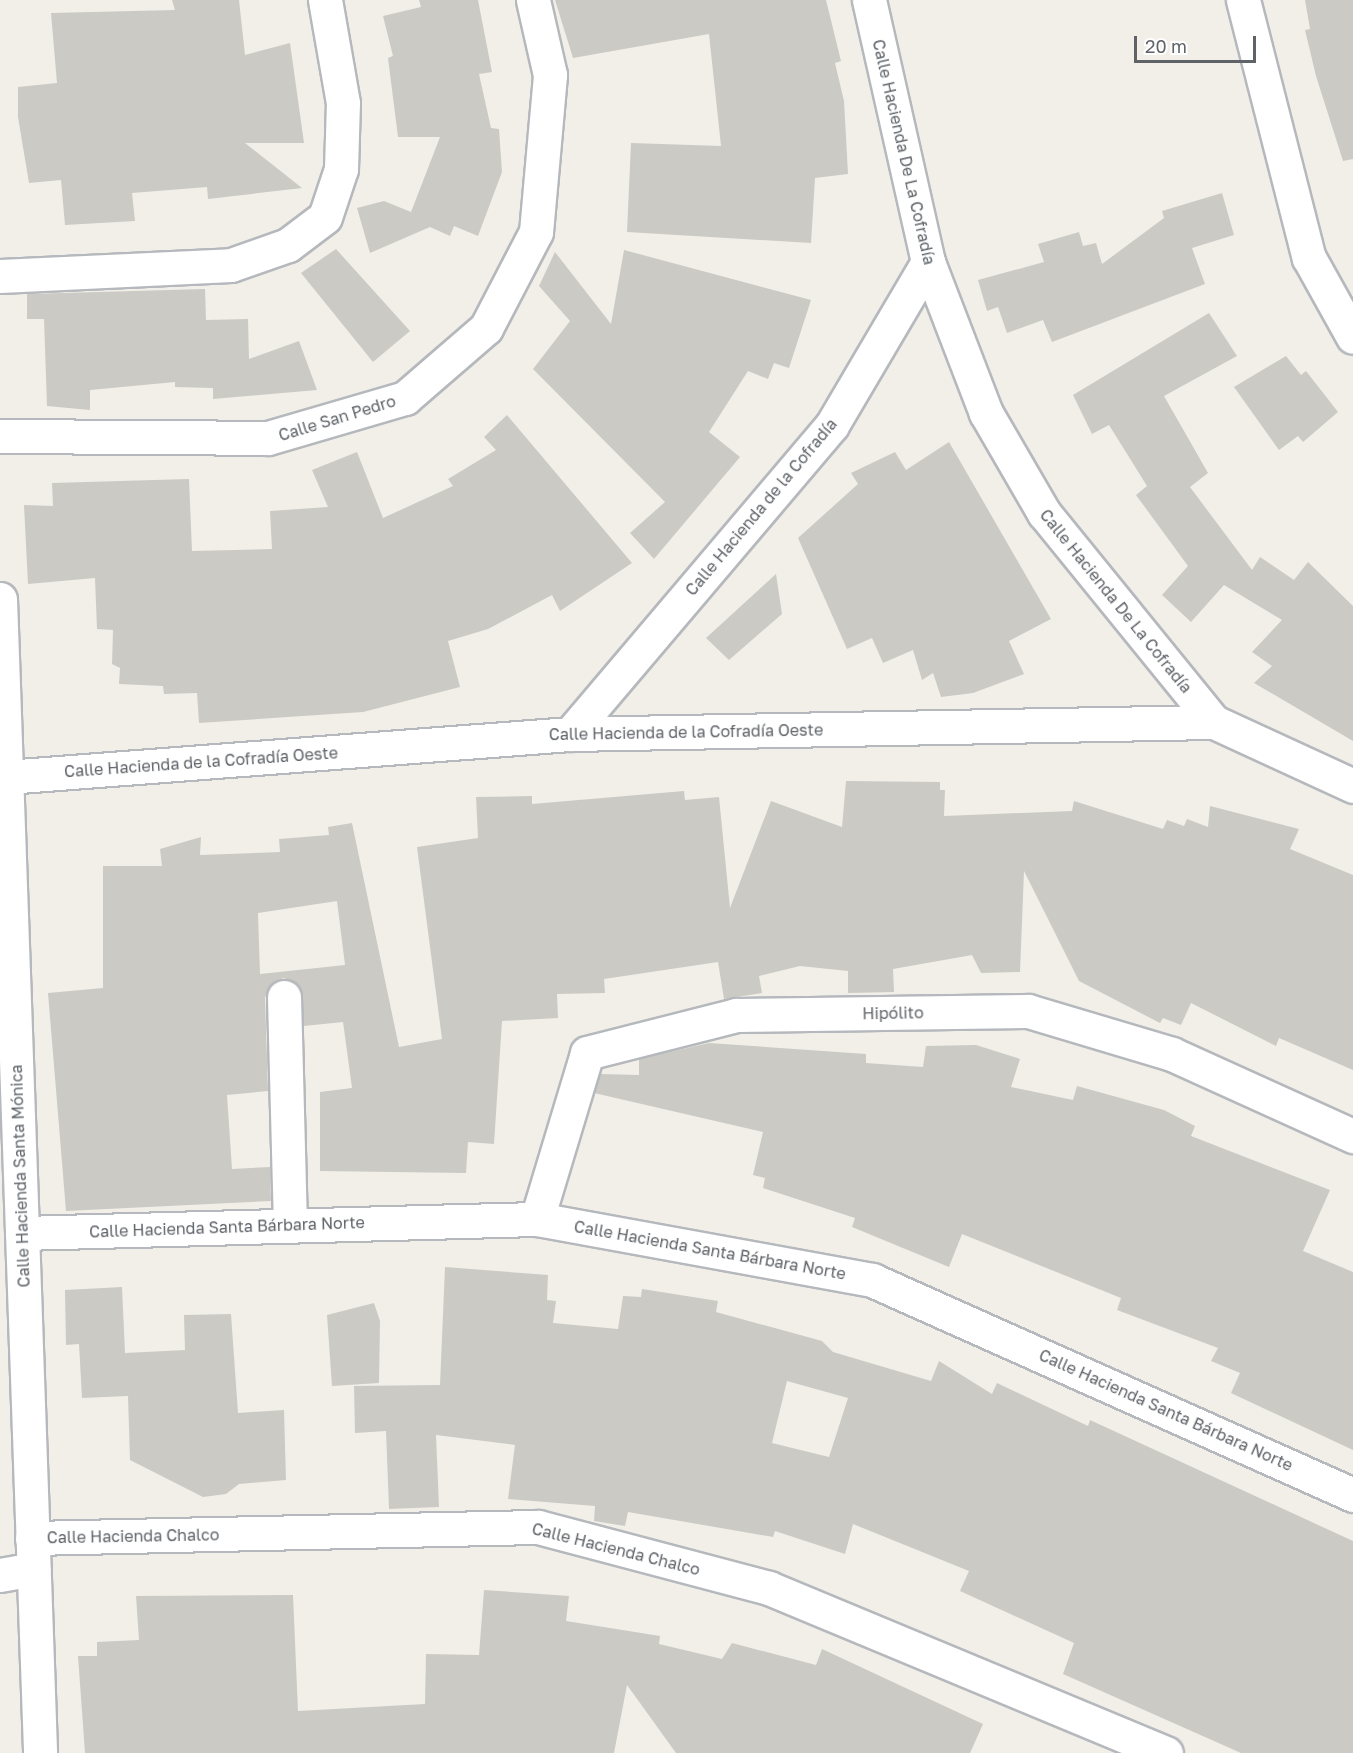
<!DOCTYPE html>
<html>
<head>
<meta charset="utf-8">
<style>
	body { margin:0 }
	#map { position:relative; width:1353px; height:1753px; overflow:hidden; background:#f1efe8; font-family:"Golos Text",sans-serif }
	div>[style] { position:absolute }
	.building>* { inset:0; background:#cccac5 }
	.roads { filter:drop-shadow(2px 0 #b5b8bc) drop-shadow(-2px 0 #b5b8bc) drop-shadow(0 2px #b5b8bc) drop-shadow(0 -2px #b5b8bc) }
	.street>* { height:33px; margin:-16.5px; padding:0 16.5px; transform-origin:16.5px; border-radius:16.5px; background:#fff }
	.secondary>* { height:33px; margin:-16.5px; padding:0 16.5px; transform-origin:16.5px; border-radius:16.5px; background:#fff }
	span { translate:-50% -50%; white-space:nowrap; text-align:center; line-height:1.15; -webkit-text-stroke:4.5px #fff; paint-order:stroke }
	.street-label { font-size:16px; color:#5f6368 }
	.scale { position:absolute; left:1134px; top:36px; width:122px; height:27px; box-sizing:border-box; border:3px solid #5f6368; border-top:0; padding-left:8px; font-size:18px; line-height:21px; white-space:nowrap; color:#5f6368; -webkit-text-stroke:4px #fff; paint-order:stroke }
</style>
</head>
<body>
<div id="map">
	<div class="building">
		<div style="clip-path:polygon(172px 0,239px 0,245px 55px,290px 43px,304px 143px,245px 143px,302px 188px,208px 199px,207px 187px,132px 193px,135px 221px,65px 225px,61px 180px,29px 183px,18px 117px,18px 87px,57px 83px,51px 13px,175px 10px)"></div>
		<div style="clip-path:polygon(419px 0,478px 0,492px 72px,479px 74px,491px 128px,499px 129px,502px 172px,478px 236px,454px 226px,450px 236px,430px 227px,370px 253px,357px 208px,384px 201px,411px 212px,440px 137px,398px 137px,388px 58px,393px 56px,383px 16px,421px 7px)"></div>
		<div style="clip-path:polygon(555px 0,826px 0,841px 61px,835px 63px,844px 101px,848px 174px,815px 178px,811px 243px,627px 232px,631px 143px,721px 146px,709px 34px,573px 58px)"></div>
		<div style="clip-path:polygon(1305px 0,1353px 0,1353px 159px,1343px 161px,1316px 76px,1305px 30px,1310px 29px)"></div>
		<div style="clip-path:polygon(1222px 193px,1234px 235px,1192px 248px,1205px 284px,1052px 342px,1043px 320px,1007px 333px,998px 307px,987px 311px,978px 280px,1044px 262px,1038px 244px,1079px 232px,1083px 246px,1096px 243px,1102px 264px,1164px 218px,1162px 211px)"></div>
		<div style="clip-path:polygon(336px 249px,410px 331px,373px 362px,301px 273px)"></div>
		<div style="clip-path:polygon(624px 250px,811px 300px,789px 368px,774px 363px,768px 379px,748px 371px,709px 432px,740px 457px,654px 559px,630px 533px,665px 502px,533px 369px,570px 321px,539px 286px,555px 252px,611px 324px)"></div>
		<div style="clip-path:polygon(205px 289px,206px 320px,248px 319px,249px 359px,299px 341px,317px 390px,213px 399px,213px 388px,175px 387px,175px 382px,90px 390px,90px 410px,47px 406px,44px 319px,27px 319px,27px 294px)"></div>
		<div style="clip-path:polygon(1209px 313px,1237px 356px,1164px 396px,1208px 473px,1190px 487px,1252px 570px,1260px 557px,1294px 580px,1308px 562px,1353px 606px,1353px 741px,1254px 683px,1272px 666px,1252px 652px,1282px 620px,1224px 585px,1191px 622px,1162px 595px,1188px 566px,1136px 495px,1147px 486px,1109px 425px,1092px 434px,1073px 395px)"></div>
		<div style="clip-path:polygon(1286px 356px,1301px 375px,1306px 371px,1338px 412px,1303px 442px,1298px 436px,1279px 450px,1234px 387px)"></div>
		<div style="clip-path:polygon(507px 415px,632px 563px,560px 611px,552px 595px,488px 629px,448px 641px,460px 687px,363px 712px,199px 723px,197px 693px,164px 694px,163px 686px,119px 684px,120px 668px,112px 664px,113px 630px,97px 629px,95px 578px,28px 584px,24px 505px,53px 506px,52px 483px,189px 479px,192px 551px,272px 549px,270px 511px,328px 507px,312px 470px,357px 452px,383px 518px,453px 486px,448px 479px,496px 450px,484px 437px)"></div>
		<div style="clip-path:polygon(949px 442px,1051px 619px,1009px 641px,1024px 674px,973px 693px,941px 697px,933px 673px,922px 680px,913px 650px,883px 663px,872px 638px,847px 649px,798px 538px,858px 484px,851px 473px,895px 452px,906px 470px)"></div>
		<div style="clip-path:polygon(776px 574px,782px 614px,729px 660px,706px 638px)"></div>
		<div style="clip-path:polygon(evenodd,846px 781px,940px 782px,940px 790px,945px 790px,944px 816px,1072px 811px,1074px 801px,1163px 829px,1167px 820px,1184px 826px,1187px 819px,1208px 827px,1210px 806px,1299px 829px,1290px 849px,1353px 875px,1353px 1070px,1279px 1038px,1276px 1046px,1191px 1003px,1181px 1025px,1163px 1018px,1160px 1023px,1079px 981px,1024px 871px,1020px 972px,981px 973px,972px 955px,893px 969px,894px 992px,848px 993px,848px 971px,800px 966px,759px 976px,762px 993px,724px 999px,718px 962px,604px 979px,605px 993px,557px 994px,558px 1018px,502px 1021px,494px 1144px,468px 1142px,466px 1173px,320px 1171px,320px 1092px,352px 1088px,343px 1022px,304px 1026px,300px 987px,284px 978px,275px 981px,265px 997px,268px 1091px,227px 1095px,232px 1169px,270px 1167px,271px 1201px,66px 1211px,48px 993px,103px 988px,103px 866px,162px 866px,160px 849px,201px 837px,200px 855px,280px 852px,279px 839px,329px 835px,328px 827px,352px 823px,399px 1047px,442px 1039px,417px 847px,478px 838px,476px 797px,532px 796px,532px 804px,684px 791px,685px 800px,719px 797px,730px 908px,771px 801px,842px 827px,846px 781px,337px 901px,345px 965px,260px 974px,258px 913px,337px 901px)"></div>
		<div style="clip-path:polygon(709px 1043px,866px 1054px,866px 1063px,923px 1067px,926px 1046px,976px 1045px,1020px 1059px,1011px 1087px,1073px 1100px,1077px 1086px,1164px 1110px,1195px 1126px,1191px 1136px,1330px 1190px,1303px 1251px,1353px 1272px,1353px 1450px,1231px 1393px,1240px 1373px,1211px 1361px,1218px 1348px,1117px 1310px,1121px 1298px,962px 1234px,949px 1267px,852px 1227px,855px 1218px,763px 1188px,765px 1178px,753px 1175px,763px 1132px,594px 1093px,600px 1074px,639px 1075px,639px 1059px)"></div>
		<div style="clip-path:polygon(evenodd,445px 1267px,548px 1275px,547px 1300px,556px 1301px,553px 1323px,618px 1329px,623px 1296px,641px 1297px,642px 1289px,718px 1301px,716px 1312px,822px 1341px,833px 1352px,931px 1381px,939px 1361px,992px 1394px,997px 1383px,1088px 1426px,1090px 1420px,1353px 1541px,1353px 1753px,1241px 1753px,1063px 1674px,1074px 1643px,960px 1591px,969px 1571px,853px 1524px,845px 1554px,775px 1531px,773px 1537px,628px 1512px,625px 1526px,594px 1521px,595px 1506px,508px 1499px,515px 1445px,436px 1435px,439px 1507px,389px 1509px,386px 1431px,355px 1433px,354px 1386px,440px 1385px,445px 1267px,787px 1381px,848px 1398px,829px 1457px,772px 1443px,787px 1381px)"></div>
		<div style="clip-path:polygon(122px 1287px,125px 1353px,185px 1350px,184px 1315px,231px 1314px,238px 1413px,284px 1410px,286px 1480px,239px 1484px,226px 1494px,203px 1497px,130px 1460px,128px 1396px,82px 1398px,79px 1344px,66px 1345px,65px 1290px)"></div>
		<div style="clip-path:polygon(374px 1303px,380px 1321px,379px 1383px,332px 1386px,327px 1315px)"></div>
		<div style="clip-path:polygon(484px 1590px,569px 1596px,566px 1621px,660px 1636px,659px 1644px,722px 1659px,732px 1643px,816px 1665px,822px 1649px,983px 1724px,970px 1753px,676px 1753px,627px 1685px,614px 1753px,85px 1753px,78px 1656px,97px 1656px,97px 1642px,139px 1640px,136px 1596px,293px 1595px,298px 1711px,425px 1704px,426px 1654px,479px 1655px)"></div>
	</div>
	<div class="roads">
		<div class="street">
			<div style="left:869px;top:0;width:269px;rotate:77.3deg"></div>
			<div style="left:928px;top:262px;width:162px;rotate:69deg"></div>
			<div style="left:986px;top:413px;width:116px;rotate:59.9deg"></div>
			<div style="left:1044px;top:513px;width:269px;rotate:50.9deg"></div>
			<div style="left:1243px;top:0;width:266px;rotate:75.7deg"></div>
			<div style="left:1309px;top:258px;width:90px;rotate:60.9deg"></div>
			<div style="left:0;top:276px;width:231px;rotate:-2.7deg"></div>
			<div style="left:231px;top:265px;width:60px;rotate:-19.3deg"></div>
			<div style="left:288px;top:245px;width:46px;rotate:-37.1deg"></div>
			<div style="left:325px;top:217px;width:51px;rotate:-71.6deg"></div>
			<div style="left:341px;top:169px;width:66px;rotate:-88.3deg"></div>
			<div style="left:343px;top:103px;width:105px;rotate:-99.9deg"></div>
			<div style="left:0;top:436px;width:268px;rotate:0.4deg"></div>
			<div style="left:268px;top:438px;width:143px;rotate:-16.3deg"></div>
			<div style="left:405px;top:398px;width:107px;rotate:-40.8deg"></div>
			<div style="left:486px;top:328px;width:108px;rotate:-62.5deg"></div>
			<div style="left:536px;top:232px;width:158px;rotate:-84.9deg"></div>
			<div style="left:550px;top:75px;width:77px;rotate:-102.8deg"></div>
			<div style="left:570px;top:734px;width:405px;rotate:-49.7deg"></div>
			<div style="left:832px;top:425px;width:189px;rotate:-59.5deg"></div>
			<div style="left:6px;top:777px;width:566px;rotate:-4.36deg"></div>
			<div style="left:570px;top:734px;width:644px;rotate:-1.07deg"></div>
			<div style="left:1214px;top:722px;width:153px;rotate:24.7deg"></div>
			<div style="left:284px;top:997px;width:229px;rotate:88.5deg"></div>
			<div style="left:537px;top:1219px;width:173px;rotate:-73.2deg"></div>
			<div style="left:587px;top:1053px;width:154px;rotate:-14.3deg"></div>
			<div style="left:736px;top:1015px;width:292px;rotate:-0.8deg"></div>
			<div style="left:1028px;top:1011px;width:150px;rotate:16.6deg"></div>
			<div style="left:1172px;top:1054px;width:199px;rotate:24.4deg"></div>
			<div style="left:22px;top:1233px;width:515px;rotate:-1.56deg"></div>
			<div style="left:537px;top:1219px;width:341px;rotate:10.3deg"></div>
			<div style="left:872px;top:1280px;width:527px;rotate:24.08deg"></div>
			<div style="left:32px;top:1538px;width:506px;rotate:-1.25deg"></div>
			<div style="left:538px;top:1527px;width:239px;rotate:14.8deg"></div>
			<div style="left:769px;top:1588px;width:430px;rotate:22.6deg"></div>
			<div style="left:0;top:1575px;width:34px;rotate:-10deg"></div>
		</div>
		<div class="secondary">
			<div style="left:0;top:599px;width:1155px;rotate:88.01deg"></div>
		</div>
	</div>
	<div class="street-label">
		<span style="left:904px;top:152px;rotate:77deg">Calle Hacienda De La Cofradía</span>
		<span style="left:337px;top:418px;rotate:-17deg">Calle San Pedro</span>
		<span style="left:761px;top:507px;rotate:-50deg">Calle Hacienda de la Cofradía</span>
		<span style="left:1116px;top:601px;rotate:51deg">Calle Hacienda De La Cofradía</span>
		<span style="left:686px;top:732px;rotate:-1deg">Calle Hacienda de la Cofradía Oeste</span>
		<span style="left:201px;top:762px;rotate:-4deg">Calle Hacienda de la Cofradía Oeste</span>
		<span style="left:893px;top:1013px;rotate:-1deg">Hipólito</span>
		<span style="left:20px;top:1176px;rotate:-92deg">Calle Hacienda Santa Mónica</span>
		<span style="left:227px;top:1227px;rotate:-2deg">Calle Hacienda Santa Bárbara Norte</span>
		<span style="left:710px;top:1250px;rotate:10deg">Calle Hacienda Santa Bárbara Norte</span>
		<span style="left:1166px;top:1410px;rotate:24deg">Calle Hacienda Santa Bárbara Norte</span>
		<span style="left:133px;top:1536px;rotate:-1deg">Calle Hacienda Chalco</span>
		<span style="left:616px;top:1549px;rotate:14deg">Calle Hacienda Chalco</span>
	</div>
	<div class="scale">20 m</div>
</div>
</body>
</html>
